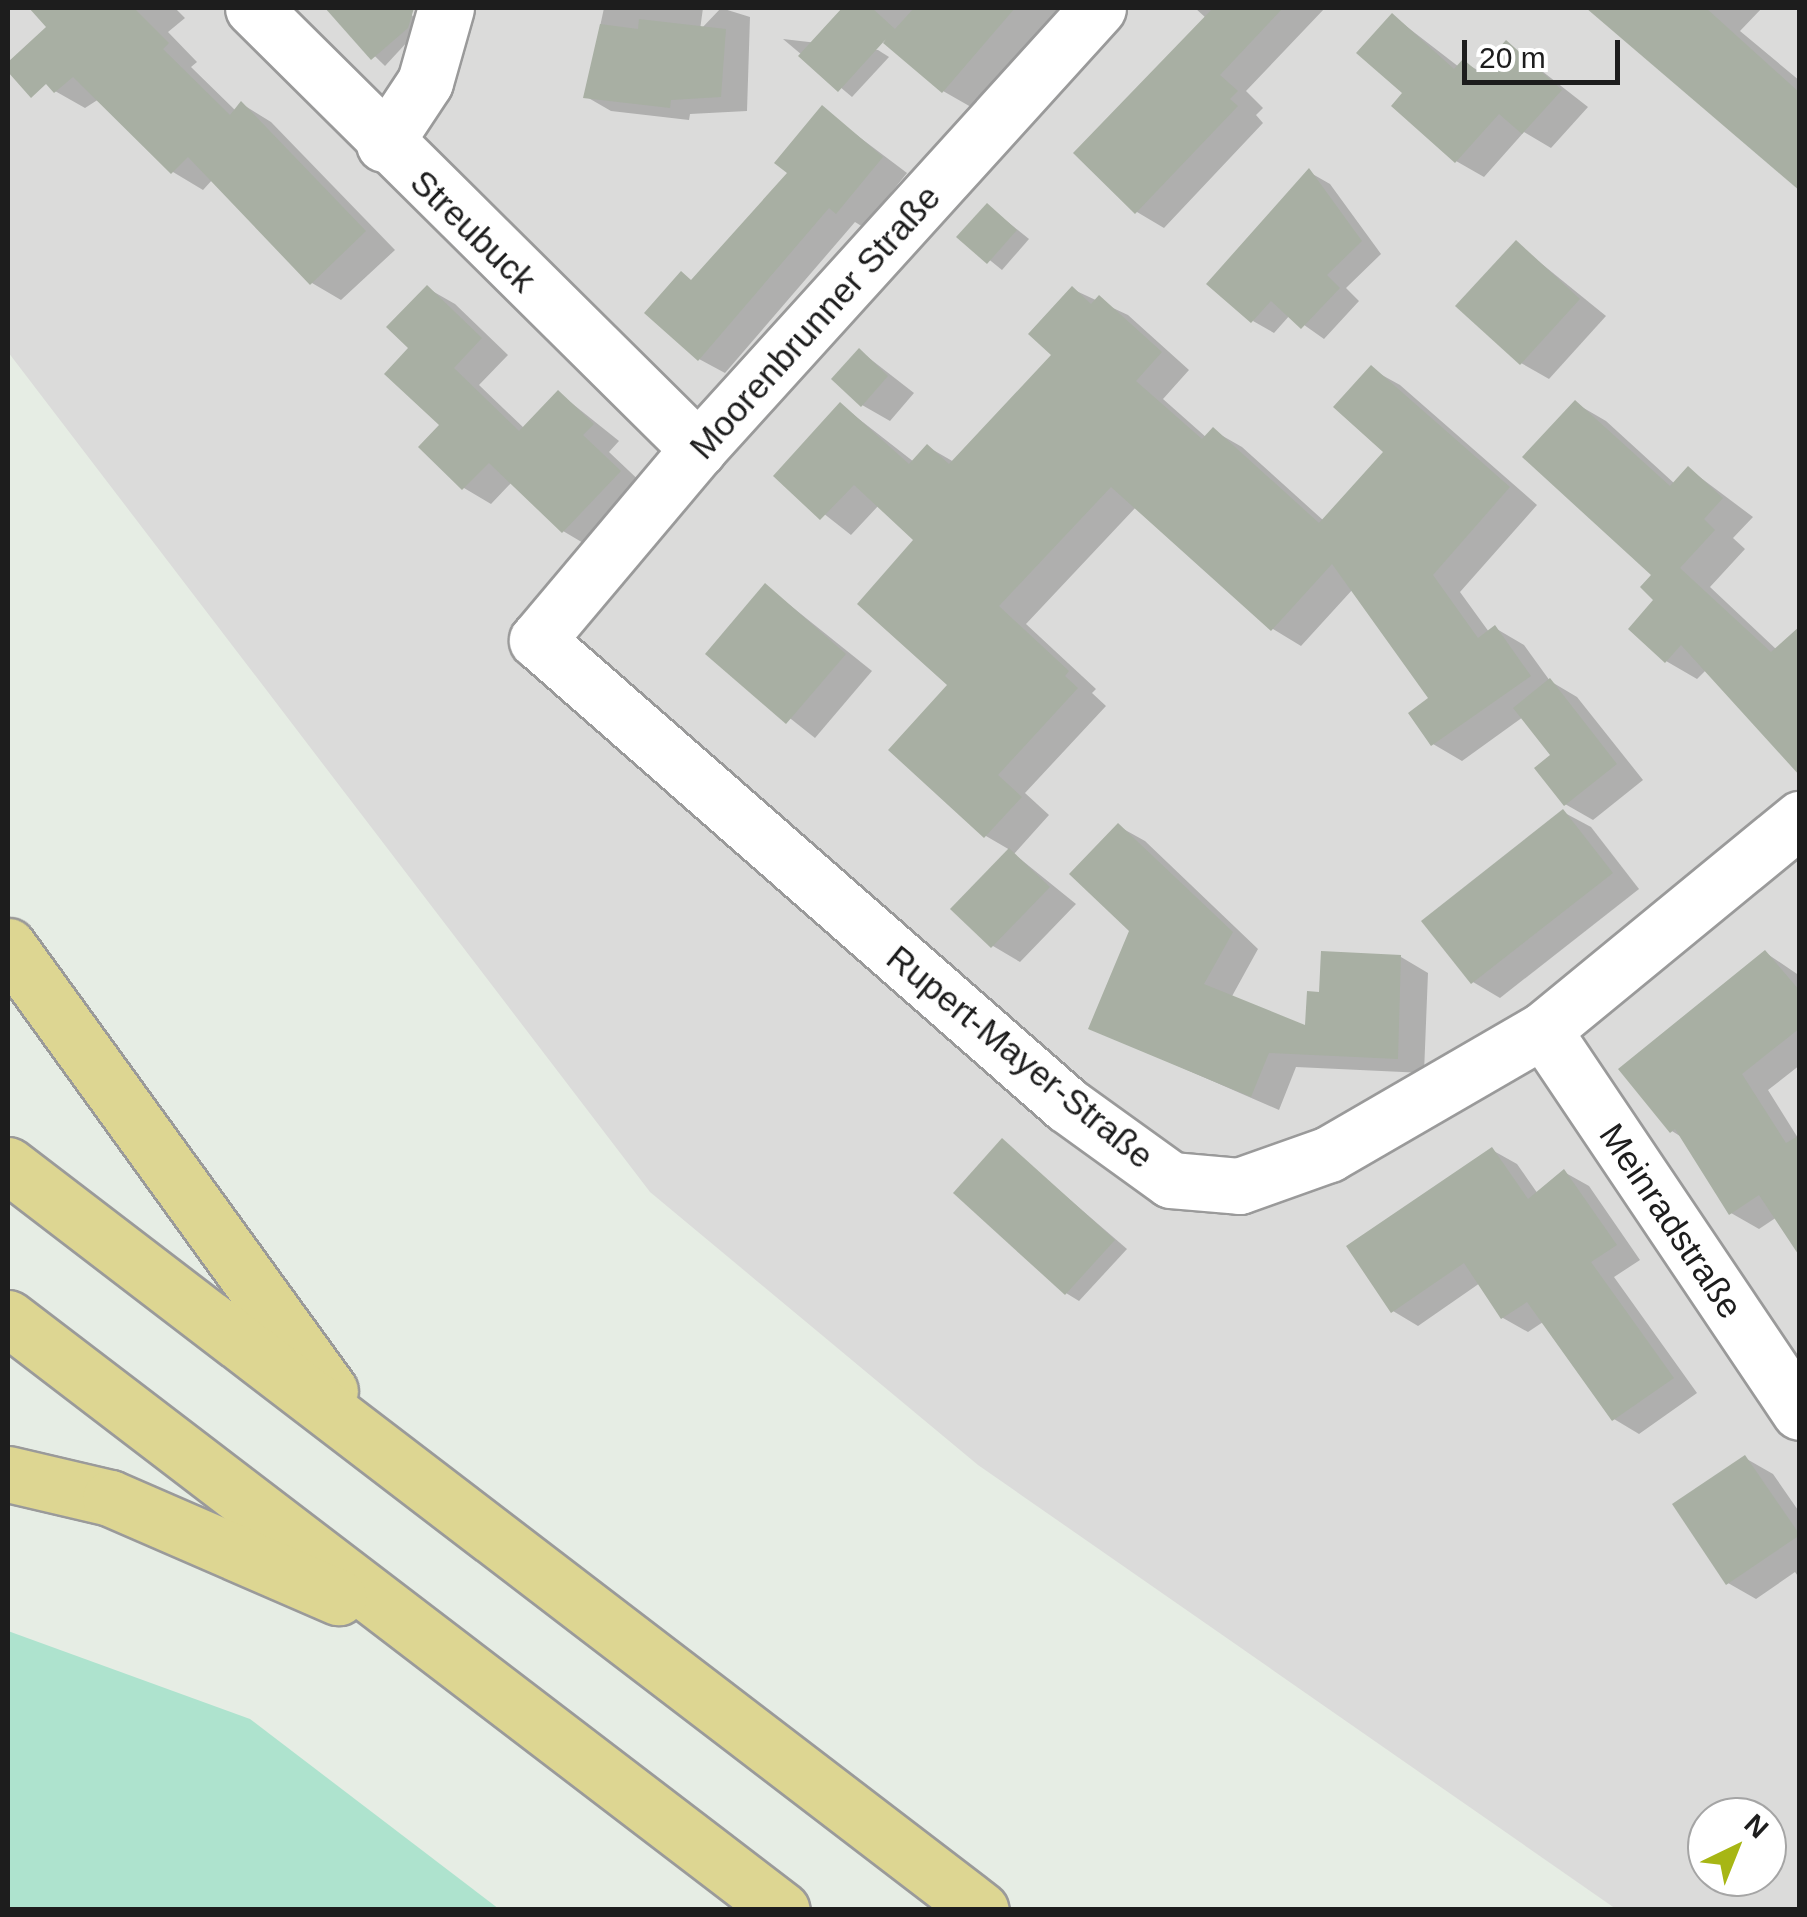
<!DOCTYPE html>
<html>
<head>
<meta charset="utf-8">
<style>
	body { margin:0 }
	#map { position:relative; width:1807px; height:1917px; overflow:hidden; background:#e6ede4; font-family:Arial,sans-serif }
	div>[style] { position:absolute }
	.residential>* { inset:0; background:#dbdbda }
	.grass>* { inset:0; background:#aee3ce }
	.shadow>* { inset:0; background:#0003 }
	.building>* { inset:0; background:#a8afa3 }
	.roads { filter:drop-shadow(2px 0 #9a9a9a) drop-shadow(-2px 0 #9a9a9a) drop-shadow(0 2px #9a9a9a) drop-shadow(0 -2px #9a9a9a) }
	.minor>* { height:55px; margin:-27.5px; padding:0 27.5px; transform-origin:27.5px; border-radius:27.5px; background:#fff }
	.highway>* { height:55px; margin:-27.5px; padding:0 27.5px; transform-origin:27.5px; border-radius:27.5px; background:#ddd692 }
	span { translate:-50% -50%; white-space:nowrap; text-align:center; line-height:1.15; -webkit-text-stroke:9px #fff; paint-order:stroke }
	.street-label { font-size:35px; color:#1d1d1d }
	.frame { position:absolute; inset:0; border:10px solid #1d1d1d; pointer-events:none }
	.north { position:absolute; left:1687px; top:1797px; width:100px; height:100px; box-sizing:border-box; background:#fff; border:2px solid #a5a5a5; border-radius:50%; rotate:43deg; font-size:28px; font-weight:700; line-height:40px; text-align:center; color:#1d1d1d }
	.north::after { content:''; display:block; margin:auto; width:35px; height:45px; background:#a7b614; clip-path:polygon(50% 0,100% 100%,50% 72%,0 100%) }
	.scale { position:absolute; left:1462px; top:40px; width:158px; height:45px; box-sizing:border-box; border:5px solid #1d1d1d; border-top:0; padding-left:12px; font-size:30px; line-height:35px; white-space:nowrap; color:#1d1d1d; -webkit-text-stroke:8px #fff; paint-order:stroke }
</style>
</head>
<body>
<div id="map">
	<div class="residential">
		<div style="clip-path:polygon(evenodd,8px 8px,1799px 8px,1799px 1909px,1616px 1909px,978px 1465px,650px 1192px,8px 352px,8px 8px,1707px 1817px,1767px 1817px,1767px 1877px,1707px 1877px,1707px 1817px)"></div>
	</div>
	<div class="grass">
		<div style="clip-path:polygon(8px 1631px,250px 1719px,499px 1909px,8px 1909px)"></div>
	</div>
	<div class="shadow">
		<div style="clip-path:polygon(33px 8px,175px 8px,185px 18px,168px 32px,197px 62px,191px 67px,236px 111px,242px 104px,271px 122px,395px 250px,341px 300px,312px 283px,213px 179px,203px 190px,173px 172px,99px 99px,85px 108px,55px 91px,50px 27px)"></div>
		<div style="clip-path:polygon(363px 8px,405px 8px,422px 26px,385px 66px,343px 25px)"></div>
		<div style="clip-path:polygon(604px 8px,703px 8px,700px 30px,721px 8px,750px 17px,747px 111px,690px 114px,689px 120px,611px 111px,585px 96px)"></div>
		<div style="clip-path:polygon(850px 8px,1069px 8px,978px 111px,943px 91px)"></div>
		<div style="clip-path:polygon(1195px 8px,1325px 8px,1246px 91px,1263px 108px,1256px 115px,1263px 123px,1164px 228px,1137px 212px,1077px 153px,1206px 18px)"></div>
		<div style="clip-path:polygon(1591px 8px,1762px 8px,1740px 31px,1800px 81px,1800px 190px)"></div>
		<div style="clip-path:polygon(1393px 16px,1459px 67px,1463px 62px,1481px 72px,1506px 43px,1588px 107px,1551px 148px,1524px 132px,1484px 177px,1456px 161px,1405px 93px)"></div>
		<div style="clip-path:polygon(783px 39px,878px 50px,889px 57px,852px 97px)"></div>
		<div style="clip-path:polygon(822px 109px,907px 173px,863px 227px,855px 222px,725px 373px,699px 359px,693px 281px,790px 173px)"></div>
		<div style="clip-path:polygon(1309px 172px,1330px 184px,1381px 254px,1346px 288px,1359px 301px,1324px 339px,1290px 315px,1274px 333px,1253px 321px)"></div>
		<div style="clip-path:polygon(988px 206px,1029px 239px,1002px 270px,960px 236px)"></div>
		<div style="clip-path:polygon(1516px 243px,1606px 316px,1549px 379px,1521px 363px)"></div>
		<div style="clip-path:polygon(427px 288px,455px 304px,508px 355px,479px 385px,525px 429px,559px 393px,619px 441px,609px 452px,647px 488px,590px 547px,563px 531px,512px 482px,491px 504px,464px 488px,411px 348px)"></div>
		<div style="clip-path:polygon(1072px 289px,1128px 315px,1189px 370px,1163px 399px,1207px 438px,1214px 431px,1242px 447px,1324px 521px,1387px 451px,1371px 369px,1400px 385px,1537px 505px,1460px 592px,1489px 632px,1495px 628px,1524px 645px,1550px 681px,1577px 697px,1643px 780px,1593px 820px,1565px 804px,1554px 755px,1523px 717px,1462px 761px,1433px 744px,1432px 699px,1353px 589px,1301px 646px,1273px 629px,1137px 506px,1026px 624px,1096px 689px,1092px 693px,1106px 706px,1025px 793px,1049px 815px,1014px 854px,1076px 904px,1020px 962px,993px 946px,954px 909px,1010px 850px,986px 836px,891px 749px,951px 684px,917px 540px,879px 505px,851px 535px,776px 476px,841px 405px,914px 462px,928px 447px,954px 462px,1054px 355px)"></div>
		<div style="clip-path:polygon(860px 351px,914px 393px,890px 421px,862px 405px)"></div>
		<div style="clip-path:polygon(1575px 403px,1606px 421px,1675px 484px,1689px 469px,1753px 517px,1733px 538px,1745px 549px,1710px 587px,1777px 650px,1781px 752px,1707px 669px,1697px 679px,1666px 661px,1655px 575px)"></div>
		<div style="clip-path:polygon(766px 586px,872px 671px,815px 738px,709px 654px)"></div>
		<div style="clip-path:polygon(1563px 812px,1591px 827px,1639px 889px,1500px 998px,1473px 982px)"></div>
		<div style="clip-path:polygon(1118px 826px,1145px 841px,1258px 949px,1231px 998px,1308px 1029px,1322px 994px,1401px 957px,1428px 973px,1424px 1073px,1296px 1067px,1279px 1110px,1091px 1028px,1132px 930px)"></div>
		<div style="clip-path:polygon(1766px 953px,1800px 976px,1800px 1065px,1768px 1090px,1798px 1138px,1777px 1217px,1759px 1229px,1731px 1213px,1683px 1138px,1672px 1131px)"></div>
		<div style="clip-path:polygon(1003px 1142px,1127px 1249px,1079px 1301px,1066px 1293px)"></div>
		<div style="clip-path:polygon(1492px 1150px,1517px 1164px,1538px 1194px,1564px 1172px,1589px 1186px,1640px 1260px,1614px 1277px,1697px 1393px,1639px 1434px,1614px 1419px,1543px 1322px,1528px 1332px,1503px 1318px,1480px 1283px,1418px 1326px,1393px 1311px)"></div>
		<div style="clip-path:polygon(1745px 1458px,1773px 1474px,1800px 1513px,1800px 1579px,1795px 1572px,1756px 1599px,1728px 1583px)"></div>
	</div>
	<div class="building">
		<div style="clip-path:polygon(29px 8px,134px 8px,169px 43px,163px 49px,230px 115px,241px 101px,366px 231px,310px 285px,188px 157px,171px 174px,73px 77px,54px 93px,46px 84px,31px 98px,8px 72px,8px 62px,46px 27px)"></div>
		<div style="clip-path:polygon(325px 8px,414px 8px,408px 28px,371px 60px)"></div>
		<div style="clip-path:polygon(842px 8px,872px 8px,895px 29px,914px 8px,1015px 8px,942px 93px,883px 43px,886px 39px,838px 92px,798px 56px)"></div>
		<div style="clip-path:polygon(1213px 8px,1283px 8px,1220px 75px,1238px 91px,1230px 99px,1238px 106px,1135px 214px,1073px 153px)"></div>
		<div style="clip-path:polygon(1586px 8px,1706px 8px,1800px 93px,1800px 191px)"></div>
		<div style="clip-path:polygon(1392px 13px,1454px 69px,1463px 59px,1478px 72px,1506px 40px,1562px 90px,1522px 134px,1499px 114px,1455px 163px,1391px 106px,1402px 93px,1356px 53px)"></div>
		<div style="clip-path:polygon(639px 19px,726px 29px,721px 97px,671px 100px,670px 108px,583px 98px,600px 24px,638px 29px)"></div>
		<div style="clip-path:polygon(822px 105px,883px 157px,836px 214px,829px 208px,698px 361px,644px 313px,681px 271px,691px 280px,787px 173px,774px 163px)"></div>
		<div style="clip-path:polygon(1309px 168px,1362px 241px,1327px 275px,1340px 288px,1301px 329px,1271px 301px,1251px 323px,1206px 284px)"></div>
		<div style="clip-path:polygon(987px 203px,1017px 230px,987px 264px,956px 237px)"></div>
		<div style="clip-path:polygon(1516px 240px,1580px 299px,1520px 365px,1455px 306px)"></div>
		<div style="clip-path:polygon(427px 285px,482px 338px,454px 368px,519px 431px,558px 390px,594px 424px,583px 435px,621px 471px,562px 533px,489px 463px,462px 490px,418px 447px,439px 425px,384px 374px,408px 348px,386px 327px)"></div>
		<div style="clip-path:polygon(1072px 286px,1091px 304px,1099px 295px,1162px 352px,1136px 381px,1202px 439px,1213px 427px,1319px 523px,1383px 452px,1333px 407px,1371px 365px,1510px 487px,1433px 575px,1478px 638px,1495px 625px,1531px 676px,1431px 746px,1408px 713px,1428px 698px,1332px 564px,1271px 631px,1111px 487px,999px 606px,1069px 671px,1065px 676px,1078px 688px,998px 775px,1022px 797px,984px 838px,888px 750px,947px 685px,857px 604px,913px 540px,854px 485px,820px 520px,773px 476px,840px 402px,909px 464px,927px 444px,949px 464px,1051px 355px,1028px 334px)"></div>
		<div style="clip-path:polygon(859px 348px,888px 376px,861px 407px,831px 379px)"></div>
		<div style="clip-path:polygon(1575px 400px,1670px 486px,1688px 466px,1723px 498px,1704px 519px,1715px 530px,1680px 568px,1771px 652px,1800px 626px,1800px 776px,1681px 645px,1665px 663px,1628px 629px,1653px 600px,1640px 587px,1651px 575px,1522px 457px)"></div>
		<div style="clip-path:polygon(765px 583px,846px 654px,786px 724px,705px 654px)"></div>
		<div style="clip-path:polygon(1550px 678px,1617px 764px,1564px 806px,1534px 768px,1550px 755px,1513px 708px)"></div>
		<div style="clip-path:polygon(1563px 809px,1613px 873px,1471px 984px,1421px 921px)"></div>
		<div style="clip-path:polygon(1118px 823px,1233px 932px,1204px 984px,1305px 1025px,1307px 991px,1319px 992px,1321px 951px,1401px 955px,1398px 1059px,1269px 1053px,1251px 1097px,1088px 1029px,1129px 931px,1069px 874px)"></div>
		<div style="clip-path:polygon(1009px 848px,1050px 887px,991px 948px,950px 909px)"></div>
		<div style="clip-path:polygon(1765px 950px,1800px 991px,1800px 1028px,1742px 1074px,1786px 1143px,1800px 1135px,1800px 1257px,1759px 1195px,1729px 1215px,1675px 1129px,1670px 1133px,1618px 1069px)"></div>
		<div style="clip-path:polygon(1002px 1138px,1115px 1240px,1065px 1295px,953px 1193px)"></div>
		<div style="clip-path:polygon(1492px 1147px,1528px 1199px,1564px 1169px,1617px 1245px,1591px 1262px,1674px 1378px,1612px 1421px,1527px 1302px,1501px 1319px,1464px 1263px,1391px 1313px,1346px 1246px)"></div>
		<div style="clip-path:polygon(1745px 1455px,1800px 1535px,1726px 1585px,1672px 1504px)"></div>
	</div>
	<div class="roads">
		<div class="minor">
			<div style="left:253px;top:8px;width:627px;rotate:44.74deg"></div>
			<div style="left:1098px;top:8px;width:595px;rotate:132.21deg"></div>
			<div style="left:698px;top:449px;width:250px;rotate:130.1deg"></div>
			<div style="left:537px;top:640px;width:705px;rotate:41.26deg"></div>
			<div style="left:1067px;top:1105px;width:128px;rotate:35.8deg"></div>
			<div style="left:1171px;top:1180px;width:68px;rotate:5deg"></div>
			<div style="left:1239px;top:1186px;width:96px;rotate:-19.6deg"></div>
			<div style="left:1329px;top:1154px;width:247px;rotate:-30.1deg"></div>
			<div style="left:1543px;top:1030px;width:333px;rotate:-39.4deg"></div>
			<div style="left:384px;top:144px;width:74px;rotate:-56.5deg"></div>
			<div style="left:425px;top:82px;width:77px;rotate:-74.2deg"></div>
			<div style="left:1543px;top:1030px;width:460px;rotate:56.1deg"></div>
		</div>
		<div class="highway">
			<div style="left:8px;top:946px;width:549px;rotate:54.11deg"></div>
			<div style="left:8px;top:1165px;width:1225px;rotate:37.44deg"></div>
			<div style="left:8px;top:1318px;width:974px;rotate:37.41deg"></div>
			<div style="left:8px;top:1474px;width:105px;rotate:13.2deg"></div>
			<div style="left:110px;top:1498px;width:249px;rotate:23.5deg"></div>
		</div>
	</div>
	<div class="street-label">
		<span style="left:473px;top:231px;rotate:44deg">Streubuck</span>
		<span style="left:815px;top:322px;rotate:-48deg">Moorenbrunner Straße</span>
		<span style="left:1020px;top:1057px;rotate:39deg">Rupert-Mayer-Straße</span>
		<span style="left:1671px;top:1221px;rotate:56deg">Meinradstraße</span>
	</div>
	<div class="frame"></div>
	<div class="north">N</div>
	<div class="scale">20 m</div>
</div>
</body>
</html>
